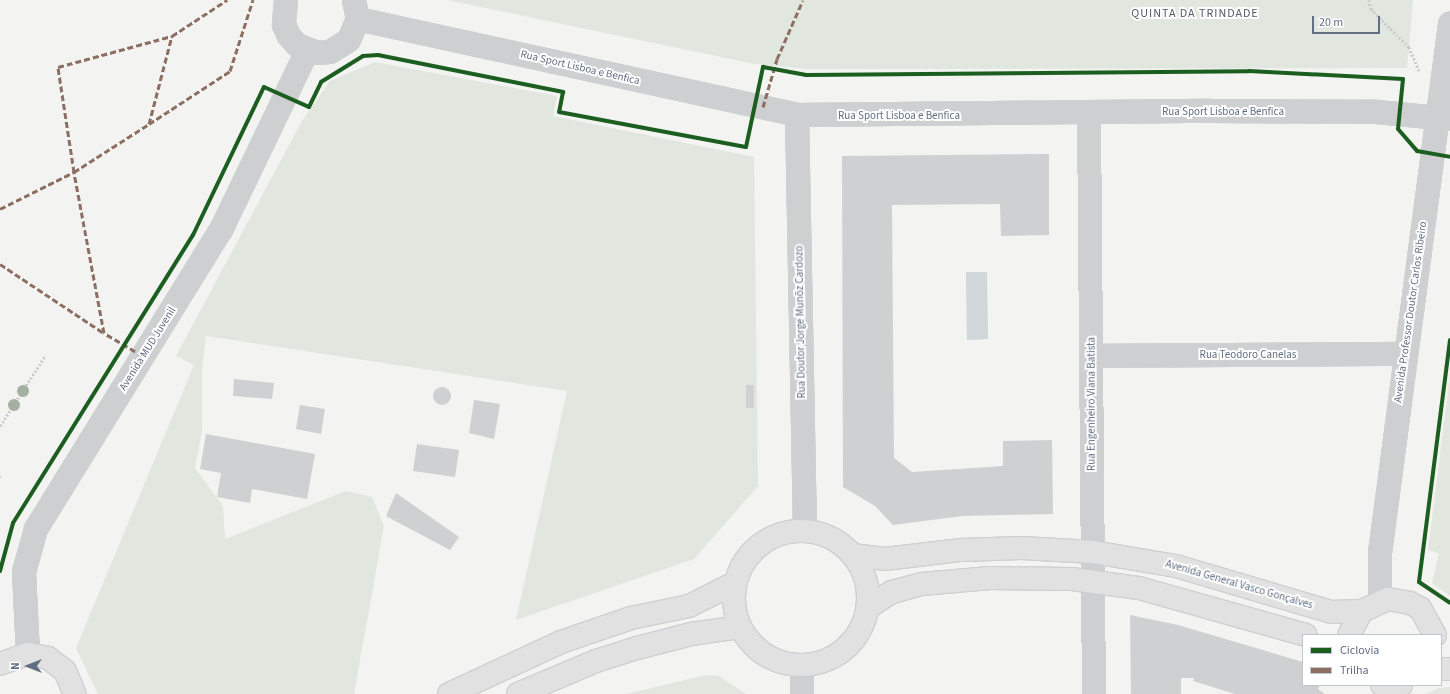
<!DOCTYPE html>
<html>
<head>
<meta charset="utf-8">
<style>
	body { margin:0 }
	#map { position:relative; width:1450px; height:694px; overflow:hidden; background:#f3f3f1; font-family:"Source Sans 3",sans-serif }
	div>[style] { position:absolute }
	.green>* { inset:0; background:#e1e6df }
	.water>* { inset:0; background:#d0d6da }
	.building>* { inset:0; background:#cfd0d1 }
	.round { border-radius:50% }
	.path>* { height:2.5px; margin-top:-1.25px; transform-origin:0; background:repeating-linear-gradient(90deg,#cbcccc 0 2px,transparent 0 4px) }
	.roads { filter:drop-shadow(1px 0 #ced0d1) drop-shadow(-1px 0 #ced0d1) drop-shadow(0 1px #ced0d1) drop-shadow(0 -1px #ced0d1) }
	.street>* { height:22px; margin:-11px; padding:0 11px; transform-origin:11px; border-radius:11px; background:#cecfd0 }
	.secondary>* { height:22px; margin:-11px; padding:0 11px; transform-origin:11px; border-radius:11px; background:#e1e1e2 }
	.secondary>.ring { margin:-11px; padding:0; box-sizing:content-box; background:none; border:22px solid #e1e1e2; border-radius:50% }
	.quiet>* { height:3px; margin-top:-1.5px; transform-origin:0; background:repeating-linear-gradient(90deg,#8d6e63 0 6px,transparent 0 9px) }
	.cycleway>* { height:4px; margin:-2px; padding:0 2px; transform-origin:2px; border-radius:2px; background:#1b5e20 }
	.trees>* { width:12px; height:12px; margin:-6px; border-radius:50%; background:#a3b0a2 }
	span { translate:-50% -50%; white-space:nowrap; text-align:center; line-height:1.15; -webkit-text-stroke:4px #fff; paint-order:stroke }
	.street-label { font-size:11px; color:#616f83 }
	.neighbourhood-label { font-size:12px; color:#505a67; letter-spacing:1px }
	.legend { position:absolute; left:1302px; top:634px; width:140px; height:52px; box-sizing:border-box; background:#fff; border:1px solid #c0c5cd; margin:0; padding:5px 7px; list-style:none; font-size:12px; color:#616f83 }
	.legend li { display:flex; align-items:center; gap:8px; height:20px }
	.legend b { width:20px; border:1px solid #c0c5cd }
	.north { position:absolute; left:8px; top:646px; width:40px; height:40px; -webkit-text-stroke:3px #fff; paint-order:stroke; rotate:270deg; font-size:11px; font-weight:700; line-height:16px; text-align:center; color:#616f83 }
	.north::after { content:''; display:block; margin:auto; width:14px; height:18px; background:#616f83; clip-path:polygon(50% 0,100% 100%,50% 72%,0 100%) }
	.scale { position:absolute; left:1312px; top:16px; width:68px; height:18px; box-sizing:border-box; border:2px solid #616f83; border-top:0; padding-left:5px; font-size:12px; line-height:14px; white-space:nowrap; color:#616f83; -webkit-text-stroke:3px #fff; paint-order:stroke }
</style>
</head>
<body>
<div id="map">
	<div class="green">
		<div style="clip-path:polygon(447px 0,1413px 0,1407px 68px,808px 69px,755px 64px)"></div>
		<div style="clip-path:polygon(375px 62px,557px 96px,553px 116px,754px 157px,758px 486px,694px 559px,516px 620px,567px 391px,206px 336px,202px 369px,202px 430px,195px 468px,223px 506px,225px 539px,346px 491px,372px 497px,384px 526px,354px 694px,98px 694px,76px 648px,194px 365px,176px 356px,302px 121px,330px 81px)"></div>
		<div style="clip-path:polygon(1450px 376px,1450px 596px,1432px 583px,1439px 553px,1428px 550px)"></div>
		<div style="clip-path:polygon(706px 675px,719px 676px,746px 694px,626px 694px)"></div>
		<div style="clip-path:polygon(1450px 687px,1450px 694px,1426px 694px,1439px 688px)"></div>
	</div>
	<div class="water">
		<div style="clip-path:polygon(966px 272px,987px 272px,988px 339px,967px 340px)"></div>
	</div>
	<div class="building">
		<div style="clip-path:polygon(1049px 154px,1049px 235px,1001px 236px,1000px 204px,892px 205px,894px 458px,912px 472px,1003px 466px,1003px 441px,1052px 440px,1053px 514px,962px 516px,893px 525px,875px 506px,843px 487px,842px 156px)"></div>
		<div style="clip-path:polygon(234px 379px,274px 383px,272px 399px,233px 396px)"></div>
		<div style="clip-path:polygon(746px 385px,754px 385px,754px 408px,746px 408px)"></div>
		<div class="round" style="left:433px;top:387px;width:18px;height:18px"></div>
		<div style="clip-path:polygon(474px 400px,500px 404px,494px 439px,469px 433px)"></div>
		<div style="clip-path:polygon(300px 405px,325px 409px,321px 434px,296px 429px)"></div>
		<div style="clip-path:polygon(206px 434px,315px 454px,307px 499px,252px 489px,250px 503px,217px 497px,221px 473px,200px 469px)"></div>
		<div style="clip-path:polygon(417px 444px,459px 450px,455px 477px,413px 471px)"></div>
		<div style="clip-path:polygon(396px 493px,459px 537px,450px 550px,386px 516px)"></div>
		<div style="clip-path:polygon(1130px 615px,1178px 625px,1303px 662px,1303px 685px,1320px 685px,1318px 689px,1325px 694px,1235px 694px,1193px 681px,1194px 678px,1181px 678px,1181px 694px,1131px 694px)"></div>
	</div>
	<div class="path">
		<div style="left:1369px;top:0;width:9px;rotate:77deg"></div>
		<div style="left:1371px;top:9px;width:54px;rotate:45deg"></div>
		<div style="left:1409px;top:47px;width:28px;rotate:67deg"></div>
		<div style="left:0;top:426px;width:83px;rotate:-57.3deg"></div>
		<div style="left:0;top:477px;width:1px"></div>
	</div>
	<div class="roads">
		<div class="street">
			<div style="left:286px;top:0;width:25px;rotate:95deg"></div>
			<div style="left:284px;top:25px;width:12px;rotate:66deg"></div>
			<div style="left:289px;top:36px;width:12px;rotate:48deg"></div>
			<div style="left:297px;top:45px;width:22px;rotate:21deg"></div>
			<div style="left:318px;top:53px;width:12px;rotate:-5deg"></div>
			<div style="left:330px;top:52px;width:22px;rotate:-32deg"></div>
			<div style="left:349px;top:40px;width:23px;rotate:-67deg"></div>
			<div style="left:358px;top:19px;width:19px;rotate:-102deg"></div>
			<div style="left:358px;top:19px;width:449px;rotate:12.3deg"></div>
			<div style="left:797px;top:115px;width:413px;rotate:-0.6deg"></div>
			<div style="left:1210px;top:111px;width:167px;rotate:0.3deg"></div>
			<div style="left:1377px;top:112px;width:73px;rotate:5.5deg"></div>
			<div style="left:1089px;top:114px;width:580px;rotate:89.51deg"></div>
			<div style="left:797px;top:115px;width:415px;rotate:88.9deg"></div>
			<div style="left:1092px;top:356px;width:313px;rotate:-0.4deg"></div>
			<div style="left:1380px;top:600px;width:47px;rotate:-90deg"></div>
			<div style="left:1380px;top:553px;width:534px;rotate:-82.46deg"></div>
			<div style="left:28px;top:654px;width:82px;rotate:-92.8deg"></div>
			<div style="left:24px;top:572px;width:45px;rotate:-74.4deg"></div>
			<div style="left:36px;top:529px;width:352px;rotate:-58.3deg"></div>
			<div style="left:221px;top:230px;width:199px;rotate:-64.3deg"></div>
			<div style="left:802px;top:665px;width:29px;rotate:90deg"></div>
		</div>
		<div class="secondary">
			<div class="ring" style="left:734px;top:531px;width:112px;height:112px"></div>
			<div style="left:853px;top:555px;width:32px;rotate:7deg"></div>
			<div style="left:885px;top:559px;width:77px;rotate:-6.8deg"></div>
			<div style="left:961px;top:550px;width:61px;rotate:-1.9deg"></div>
			<div style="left:1022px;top:548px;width:71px;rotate:3.2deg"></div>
			<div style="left:1093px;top:552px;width:84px;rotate:9.6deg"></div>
			<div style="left:1176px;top:566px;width:162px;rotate:16.5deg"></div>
			<div style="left:1331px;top:612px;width:31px;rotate:-2deg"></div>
			<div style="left:867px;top:608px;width:30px;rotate:-33deg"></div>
			<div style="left:892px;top:592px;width:31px;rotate:-15deg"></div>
			<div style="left:922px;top:584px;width:68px;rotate:-5deg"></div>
			<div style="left:990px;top:578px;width:82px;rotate:0.7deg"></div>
			<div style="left:1072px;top:579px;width:68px;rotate:7.7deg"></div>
			<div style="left:1139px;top:588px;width:173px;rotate:15.7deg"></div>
			<div style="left:1349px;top:635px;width:27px;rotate:-62deg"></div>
			<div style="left:1362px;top:611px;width:29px;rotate:-25deg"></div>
			<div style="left:1388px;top:599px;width:22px;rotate:10deg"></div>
			<div style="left:1410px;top:603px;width:11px;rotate:27deg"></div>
			<div style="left:1420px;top:608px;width:31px;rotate:61deg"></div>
			<div style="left:0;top:664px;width:30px;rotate:-20deg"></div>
			<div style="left:28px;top:654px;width:20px;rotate:11deg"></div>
			<div style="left:48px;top:658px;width:21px;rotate:37deg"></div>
			<div style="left:65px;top:671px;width:25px;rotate:67deg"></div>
			<div style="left:1441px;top:669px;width:9px"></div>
			<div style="left:1382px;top:685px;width:19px"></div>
			<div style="left:449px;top:694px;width:123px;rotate:-24.9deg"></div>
			<div style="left:561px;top:642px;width:74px;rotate:-18.9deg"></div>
			<div style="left:631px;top:618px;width:59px;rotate:-11.7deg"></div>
			<div style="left:689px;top:606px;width:51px;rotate:-26.6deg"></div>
			<div style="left:518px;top:694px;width:85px;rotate:-22.9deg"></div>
			<div style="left:596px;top:661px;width:43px;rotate:-17.6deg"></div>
			<div style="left:637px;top:648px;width:56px;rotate:-14.5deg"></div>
			<div style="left:691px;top:634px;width:49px;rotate:-8.1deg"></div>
		</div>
	</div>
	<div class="quiet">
		<div style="left:763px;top:107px;width:50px;rotate:-73.7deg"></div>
		<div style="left:777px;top:59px;width:64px;rotate:-66.2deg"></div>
		<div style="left:149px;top:124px;width:97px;rotate:-33.2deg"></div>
		<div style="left:230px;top:71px;width:75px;rotate:-72.1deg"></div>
		<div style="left:0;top:209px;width:83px;rotate:-26.6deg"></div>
		<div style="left:74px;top:172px;width:106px;rotate:-98.7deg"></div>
		<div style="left:58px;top:67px;width:118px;rotate:-15.2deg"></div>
		<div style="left:0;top:264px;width:125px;rotate:33.6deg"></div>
		<div style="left:143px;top:356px;width:45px;rotate:-149.5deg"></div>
		<div style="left:104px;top:333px;width:164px;rotate:-100.6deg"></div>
		<div style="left:74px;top:172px;width:89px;rotate:-32.6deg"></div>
		<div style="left:149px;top:124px;width:91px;rotate:-75.4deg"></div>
		<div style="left:172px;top:36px;width:66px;rotate:-33.2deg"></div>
	</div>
	<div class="cycleway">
		<div style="left:1450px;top:340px;width:244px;rotate:97.3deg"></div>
		<div style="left:1419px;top:582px;width:37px;rotate:34deg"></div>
		<div style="left:0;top:571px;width:50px;rotate:-74.8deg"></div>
		<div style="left:13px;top:523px;width:340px;rotate:-58deg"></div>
		<div style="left:193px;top:235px;width:164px;rotate:-64.4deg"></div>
		<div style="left:264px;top:87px;width:49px;rotate:24deg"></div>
		<div style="left:309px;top:107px;width:28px;rotate:-64deg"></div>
		<div style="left:321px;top:82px;width:49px;rotate:-31.8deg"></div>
		<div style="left:363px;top:56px;width:15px;rotate:-4deg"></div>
		<div style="left:378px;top:55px;width:189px;rotate:11.3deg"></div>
		<div style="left:563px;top:92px;width:20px;rotate:101deg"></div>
		<div style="left:559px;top:112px;width:190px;rotate:10.6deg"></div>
		<div style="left:746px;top:147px;width:82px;rotate:-78deg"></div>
		<div style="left:763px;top:67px;width:44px;rotate:10.5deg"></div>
		<div style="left:806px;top:75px;width:443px;rotate:-0.5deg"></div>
		<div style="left:1249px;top:71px;width:154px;rotate:3deg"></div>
		<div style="left:1403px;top:79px;width:50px;rotate:95.7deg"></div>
		<div style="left:1398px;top:129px;width:29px;rotate:49deg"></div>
		<div style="left:1417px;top:151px;width:34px;rotate:10deg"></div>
	</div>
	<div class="trees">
		<div style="left:23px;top:391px"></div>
		<div style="left:14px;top:405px"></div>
	</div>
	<div class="street-label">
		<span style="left:580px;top:68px;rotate:13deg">Rua Sport Lisboa e Benfica</span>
		<span style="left:1223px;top:112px">Rua Sport Lisboa e Benfica</span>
		<span style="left:899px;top:116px">Rua Sport Lisboa e Benfica</span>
		<span style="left:1411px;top:312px;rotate:-82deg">Avenida Professor Doutor Carlos Ribeiro</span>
		<span style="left:801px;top:322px;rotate:-91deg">Rua Doutor Jorge Munõz Cardozo</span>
		<span style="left:148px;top:349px;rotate:-58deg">Avenida MUD Juvenil</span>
		<span style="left:1248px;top:355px">Rua Teodoro Canelas</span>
		<span style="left:1092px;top:404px;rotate:-90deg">Rua Engenheiro Viana Batista</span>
		<span style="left:1239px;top:585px;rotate:16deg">Avenida General Vasco Gonçalves</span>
	</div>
	<div class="neighbourhood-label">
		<span style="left:1195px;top:14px">QUINTA DA TRINDADE</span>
	</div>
	<ul class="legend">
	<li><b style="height:5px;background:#1b5e20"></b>Ciclovia</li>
	<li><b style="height:5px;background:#8d6e63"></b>Trilha</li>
	</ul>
	<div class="north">N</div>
	<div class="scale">20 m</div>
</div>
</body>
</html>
